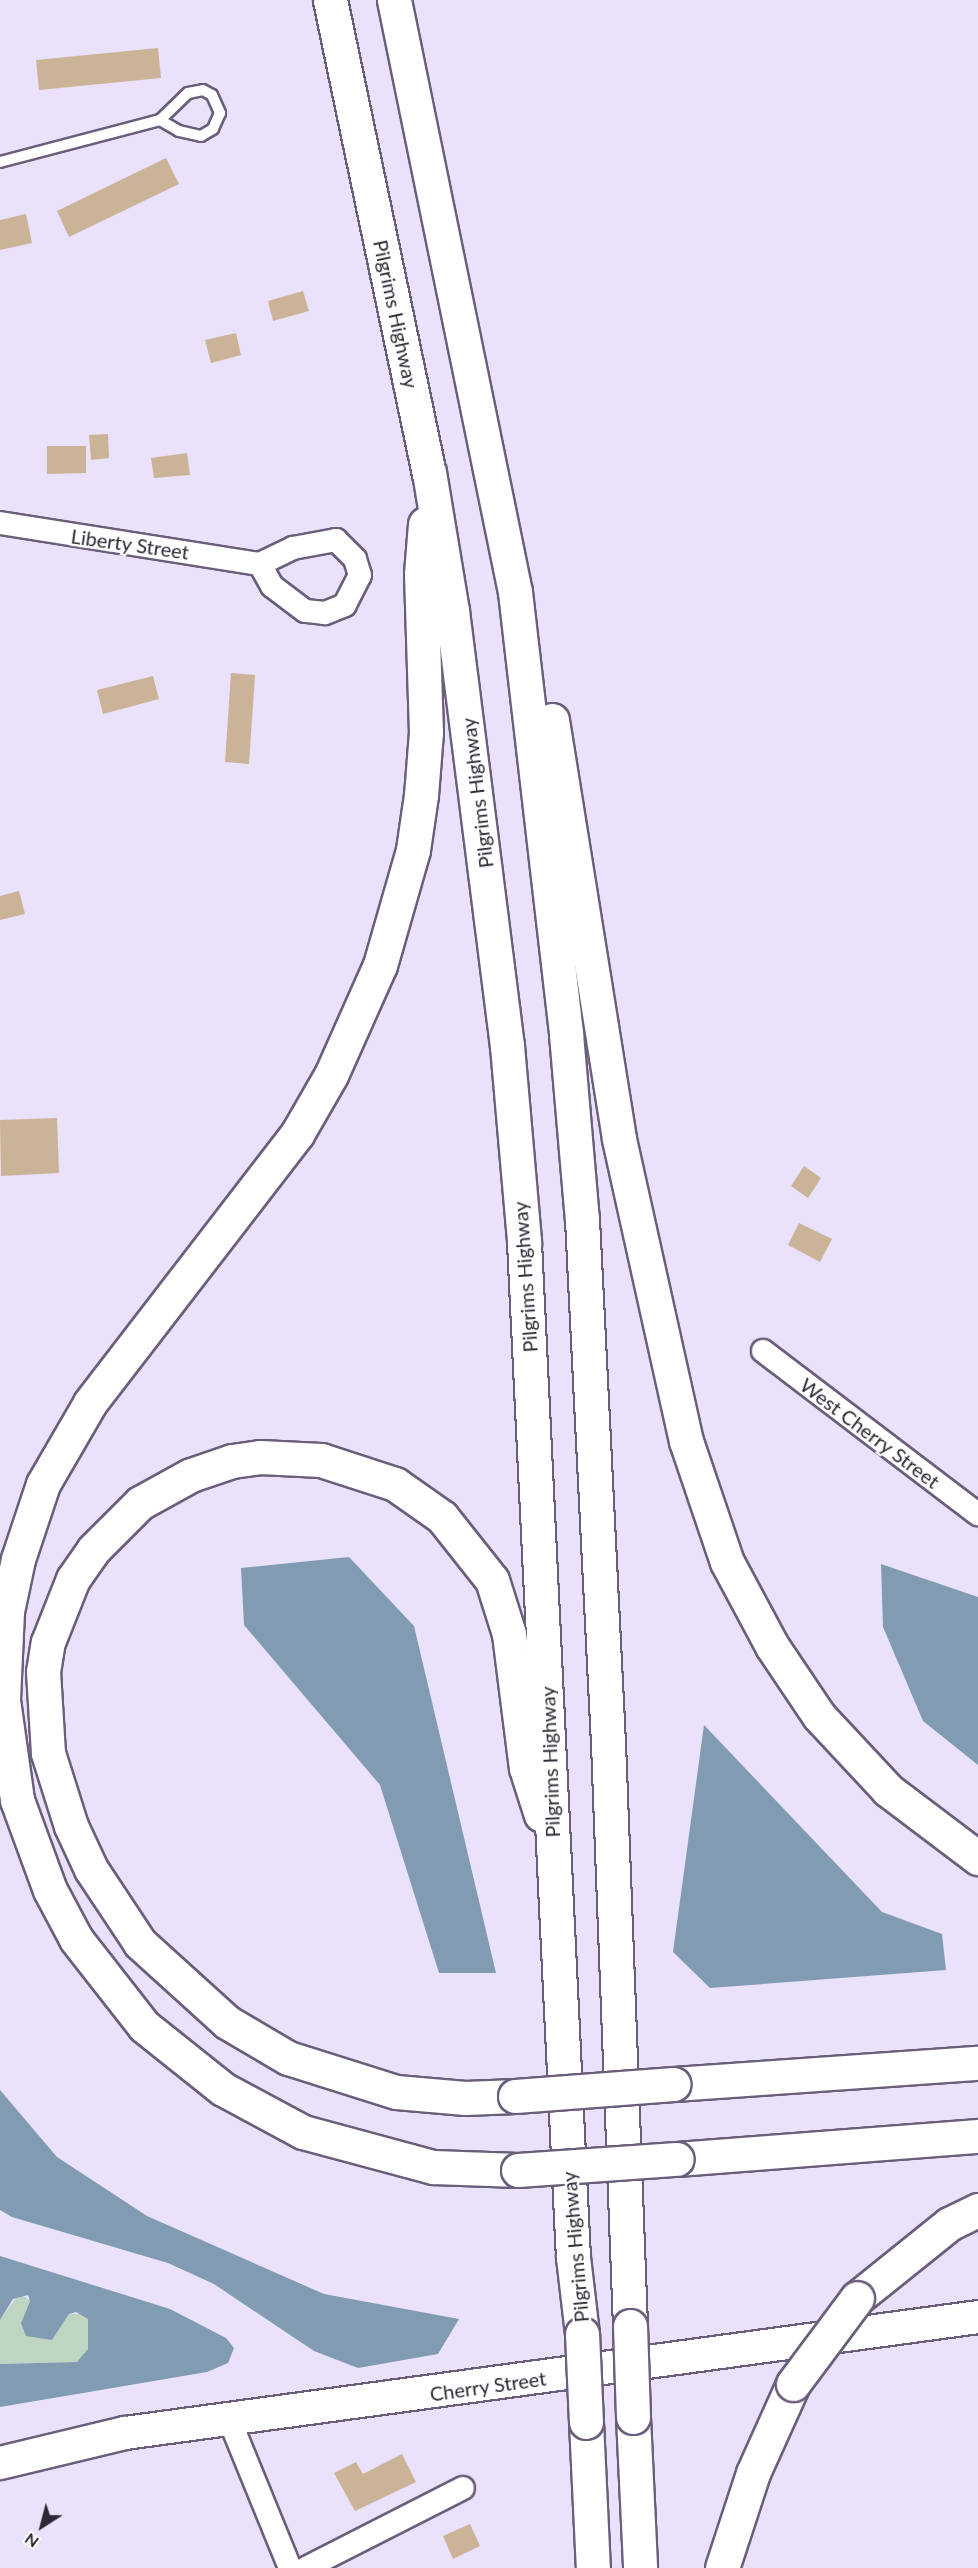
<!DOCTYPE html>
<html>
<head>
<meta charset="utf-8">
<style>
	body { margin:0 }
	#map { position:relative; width:978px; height:2568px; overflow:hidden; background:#eae1fb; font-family:Lato,sans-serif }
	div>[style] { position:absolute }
	.green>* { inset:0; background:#bed6c1 }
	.water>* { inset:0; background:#819bb2 }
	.building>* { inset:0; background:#cbb398 }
	.roads { filter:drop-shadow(2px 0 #6a5f7b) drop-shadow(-2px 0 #6a5f7b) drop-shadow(0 2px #6a5f7b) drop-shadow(0 -2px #6a5f7b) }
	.service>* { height:10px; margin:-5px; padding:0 5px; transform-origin:5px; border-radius:5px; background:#fff }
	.minor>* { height:22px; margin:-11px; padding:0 11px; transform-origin:11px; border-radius:11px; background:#fff }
	.secondary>* { height:32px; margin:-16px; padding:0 16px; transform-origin:16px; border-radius:16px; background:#fff }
	.motorway>* { height:33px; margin:-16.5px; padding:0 16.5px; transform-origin:16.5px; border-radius:16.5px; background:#fff }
	.bridges { filter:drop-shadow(2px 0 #6a5f7b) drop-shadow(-2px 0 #6a5f7b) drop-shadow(0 2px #6a5f7b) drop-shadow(0 -2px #6a5f7b) }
	.motorway-bridge>* { height:33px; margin:-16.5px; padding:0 16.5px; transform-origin:16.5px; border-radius:16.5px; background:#fff }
	span { translate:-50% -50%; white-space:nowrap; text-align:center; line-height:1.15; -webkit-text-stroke:4.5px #fff; paint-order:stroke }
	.street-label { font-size:20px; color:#2c2733 }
	.north { position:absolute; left:12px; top:2496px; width:60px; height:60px; -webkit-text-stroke:4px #fff; paint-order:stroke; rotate:216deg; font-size:16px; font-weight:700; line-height:24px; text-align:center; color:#2c2733 }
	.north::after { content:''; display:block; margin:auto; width:21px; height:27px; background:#2c2733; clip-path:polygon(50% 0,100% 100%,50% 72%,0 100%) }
</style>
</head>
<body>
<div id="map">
	<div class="green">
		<div style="clip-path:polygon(19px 2294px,30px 2300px,21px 2323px,52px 2340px,69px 2314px,83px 2314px,88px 2319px,88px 2349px,83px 2358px,77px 2362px,0 2364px,0 2320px)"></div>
	</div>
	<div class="water">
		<div style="clip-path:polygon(349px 1557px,414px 1626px,496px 1973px,439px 1973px,380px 1785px,244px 1625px,241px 1568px)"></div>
		<div style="clip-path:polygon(881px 1564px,978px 1597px,978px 1765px,923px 1721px,883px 1627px)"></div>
		<div style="clip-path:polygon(704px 1725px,882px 1912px,942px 1934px,946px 1970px,710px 1988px,673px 1952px)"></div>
		<div style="clip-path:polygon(0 2090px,57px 2157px,147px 2216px,324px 2294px,459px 2319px,438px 2354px,358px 2368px,314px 2351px,214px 2284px,168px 2263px,12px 2217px,0 2210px)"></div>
		<div style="clip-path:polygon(0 2256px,170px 2309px,226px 2338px,234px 2348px,228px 2363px,207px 2372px,0 2407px,0 2364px,77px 2362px,88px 2349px,88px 2319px,76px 2312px,69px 2314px,52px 2340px,26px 2336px,21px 2323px,30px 2301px,28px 2295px,13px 2299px,0 2320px)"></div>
	</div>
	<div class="building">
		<div style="clip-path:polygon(158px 48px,161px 78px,39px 90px,36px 60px)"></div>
		<div style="clip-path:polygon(166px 158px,179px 184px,69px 237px,57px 211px)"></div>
		<div style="clip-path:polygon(26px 214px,32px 243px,0 250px,0 220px)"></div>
		<div style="clip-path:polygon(303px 291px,309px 311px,273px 321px,268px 301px)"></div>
		<div style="clip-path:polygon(236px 333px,241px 355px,211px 363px,205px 340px)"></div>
		<div style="clip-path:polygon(108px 434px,109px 458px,91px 460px,89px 435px)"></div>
		<div style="clip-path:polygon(47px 446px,86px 446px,86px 473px,47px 474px)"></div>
		<div style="clip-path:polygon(187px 453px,190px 475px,154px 478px,151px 458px)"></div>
		<div style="clip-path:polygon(231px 673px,255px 675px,249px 764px,225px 762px)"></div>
		<div style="clip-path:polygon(153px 676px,159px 699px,103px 714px,97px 690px)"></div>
		<div style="clip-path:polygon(19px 891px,25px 914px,0 920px,0 896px)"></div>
		<div style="clip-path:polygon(57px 1118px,59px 1173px,1px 1176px,0 1120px)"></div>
		<div style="clip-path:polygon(804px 1166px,821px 1178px,808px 1198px,791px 1186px)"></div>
		<div style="clip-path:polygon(799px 1223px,832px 1239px,820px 1262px,788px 1245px)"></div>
		<div style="clip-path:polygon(402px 2454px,416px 2482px,355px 2511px,334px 2473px,356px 2462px,363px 2474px)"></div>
		<div style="clip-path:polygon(470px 2524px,480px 2546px,453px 2559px,443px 2536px)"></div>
	</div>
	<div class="roads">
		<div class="service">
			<div style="left:0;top:162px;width:165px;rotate:-14.7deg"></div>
			<div style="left:160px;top:120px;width:39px;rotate:-44deg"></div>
			<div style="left:188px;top:93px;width:15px;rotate:-11deg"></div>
			<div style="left:203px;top:90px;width:10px;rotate:29deg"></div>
			<div style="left:212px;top:95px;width:20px;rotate:66deg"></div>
			<div style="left:220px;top:113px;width:17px;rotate:114deg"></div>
			<div style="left:213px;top:129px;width:14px;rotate:150deg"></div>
			<div style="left:201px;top:136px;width:23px;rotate:-167deg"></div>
			<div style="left:179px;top:131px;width:22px;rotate:-150deg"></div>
		</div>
		<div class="minor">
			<div style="left:0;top:523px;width:263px;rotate:9deg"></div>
			<div style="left:260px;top:564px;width:37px;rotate:-26deg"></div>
			<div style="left:293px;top:548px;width:44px;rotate:-10.5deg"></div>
			<div style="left:336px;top:540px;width:27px;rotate:45deg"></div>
			<div style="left:355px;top:559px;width:17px;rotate:73deg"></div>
			<div style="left:360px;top:575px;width:34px;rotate:117deg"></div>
			<div style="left:345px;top:605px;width:22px;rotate:158deg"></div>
			<div style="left:325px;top:613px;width:20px;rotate:-174deg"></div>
			<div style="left:305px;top:611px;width:41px;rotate:-142.9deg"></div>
			<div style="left:272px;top:586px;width:25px;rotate:-119deg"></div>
			<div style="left:763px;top:1351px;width:270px;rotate:37.2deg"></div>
			<div style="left:230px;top:2421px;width:159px;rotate:67.8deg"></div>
			<div style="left:306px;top:2568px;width:176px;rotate:-27deg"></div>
		</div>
		<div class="secondary">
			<div style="left:0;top:2463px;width:129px;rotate:-13.5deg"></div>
			<div style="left:125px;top:2433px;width:861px;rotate:-7.74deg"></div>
		</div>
		<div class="motorway">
			<div style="left:330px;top:0;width:482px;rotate:78.2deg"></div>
			<div style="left:429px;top:472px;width:141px;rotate:80.6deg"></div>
			<div style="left:452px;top:611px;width:438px;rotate:82.8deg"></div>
			<div style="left:507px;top:1046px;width:197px;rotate:85deg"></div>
			<div style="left:524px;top:1242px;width:1016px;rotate:87.24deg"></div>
			<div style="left:573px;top:2257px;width:78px;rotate:83.3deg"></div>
			<div style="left:394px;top:0;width:604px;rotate:78.45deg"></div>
			<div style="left:515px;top:592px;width:445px;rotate:83.4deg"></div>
			<div style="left:566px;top:1034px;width:186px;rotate:85.1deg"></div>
			<div style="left:582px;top:1219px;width:525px;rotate:87.16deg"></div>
			<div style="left:608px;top:1743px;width:583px;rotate:87.84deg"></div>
			<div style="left:425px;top:524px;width:50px;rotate:94.6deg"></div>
			<div style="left:421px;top:574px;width:158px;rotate:88.2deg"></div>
			<div style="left:426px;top:732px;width:63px;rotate:94.5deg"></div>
			<div style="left:421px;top:795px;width:56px;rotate:98.3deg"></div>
			<div style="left:413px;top:850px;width:120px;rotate:106deg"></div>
			<div style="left:380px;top:965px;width:120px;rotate:114deg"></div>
			<div style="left:331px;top:1075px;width:68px;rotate:120deg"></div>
			<div style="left:297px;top:1134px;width:339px;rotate:127.6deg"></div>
			<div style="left:90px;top:1403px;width:94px;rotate:120.1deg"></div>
			<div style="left:43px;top:1484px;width:79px;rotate:108.4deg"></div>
			<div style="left:18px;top:1559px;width:53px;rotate:101.9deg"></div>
			<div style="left:7px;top:1611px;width:89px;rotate:92.6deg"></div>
			<div style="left:3px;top:1700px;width:101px;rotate:82deg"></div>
			<div style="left:17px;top:1800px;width:96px;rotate:69.9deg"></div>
			<div style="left:50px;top:1890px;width:55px;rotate:62deg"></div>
			<div style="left:76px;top:1939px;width:110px;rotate:52deg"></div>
			<div style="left:144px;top:2026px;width:101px;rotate:38.6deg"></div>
			<div style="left:223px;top:2089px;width:91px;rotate:28.3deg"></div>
			<div style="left:303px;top:2132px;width:135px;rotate:15.1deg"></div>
			<div style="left:433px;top:2167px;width:85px;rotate:2deg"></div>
			<div style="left:552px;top:720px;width:424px;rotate:80.9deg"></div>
			<div style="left:619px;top:1139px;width:309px;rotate:77.5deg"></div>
			<div style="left:686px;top:1441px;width:128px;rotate:71.3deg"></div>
			<div style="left:727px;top:1562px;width:95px;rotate:61.8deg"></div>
			<div style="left:772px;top:1646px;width:84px;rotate:56.1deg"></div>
			<div style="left:819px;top:1716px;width:101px;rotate:47deg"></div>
			<div style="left:888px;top:1790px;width:113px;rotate:37.1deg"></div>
			<div style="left:674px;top:2084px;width:305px;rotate:-4deg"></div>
			<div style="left:515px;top:2096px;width:50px;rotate:177.7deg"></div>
			<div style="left:465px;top:2098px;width:69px;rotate:-175deg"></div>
			<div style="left:396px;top:2092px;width:113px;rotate:-162.5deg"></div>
			<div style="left:288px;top:2058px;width:71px;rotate:-149.5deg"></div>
			<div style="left:227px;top:2022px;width:118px;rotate:-137.8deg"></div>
			<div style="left:140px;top:1943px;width:89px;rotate:-123.5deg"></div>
			<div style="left:91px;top:1869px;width:47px;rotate:-114.9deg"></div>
			<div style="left:71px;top:1826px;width:77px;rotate:-107.5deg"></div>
			<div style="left:48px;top:1753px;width:81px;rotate:-93.5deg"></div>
			<div style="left:43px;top:1672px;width:30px;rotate:-81deg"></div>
			<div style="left:48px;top:1642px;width:68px;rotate:-68.4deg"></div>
			<div style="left:73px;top:1579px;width:35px;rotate:-55deg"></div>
			<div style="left:93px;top:1550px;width:66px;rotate:-45deg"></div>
			<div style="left:140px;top:1503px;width:58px;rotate:-28.8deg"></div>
			<div style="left:191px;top:1475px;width:43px;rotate:-18.9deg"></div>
			<div style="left:232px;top:1461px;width:28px;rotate:-8deg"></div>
			<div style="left:260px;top:1457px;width:61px;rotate:2.8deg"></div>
			<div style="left:321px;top:1460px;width:78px;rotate:18deg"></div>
			<div style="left:395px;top:1484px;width:57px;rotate:35.1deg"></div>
			<div style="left:442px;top:1517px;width:80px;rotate:51.6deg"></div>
			<div style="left:492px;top:1580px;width:57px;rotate:72.5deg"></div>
			<div style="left:509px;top:1634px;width:135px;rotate:82.8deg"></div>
			<div style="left:526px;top:1768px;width:49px;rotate:72.3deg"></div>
			<div style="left:677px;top:2159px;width:302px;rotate:-4.4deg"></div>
			<div style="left:857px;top:2298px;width:118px;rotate:-38.8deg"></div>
			<div style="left:949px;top:2224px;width:32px;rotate:-26deg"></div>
			<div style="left:633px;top:2417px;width:151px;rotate:87.3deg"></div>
			<div style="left:586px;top:2422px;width:146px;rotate:87.3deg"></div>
			<div style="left:722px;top:2568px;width:100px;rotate:-71.9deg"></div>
			<div style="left:753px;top:2473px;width:98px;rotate:-65.8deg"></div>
		</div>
	</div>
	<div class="bridges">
		<div class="motorway-bridge">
			<div style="left:515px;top:2096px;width:159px;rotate:-4.3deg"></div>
			<div style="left:518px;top:2170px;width:159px;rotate:-4deg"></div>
			<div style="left:630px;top:2326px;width:91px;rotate:88.1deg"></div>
			<div style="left:582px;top:2334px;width:88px;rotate:87.4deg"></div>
			<div style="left:793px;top:2384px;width:107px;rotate:-53.3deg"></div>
		</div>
	</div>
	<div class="street-label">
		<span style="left:396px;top:314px;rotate:78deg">Pilgrims Highway</span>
		<span style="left:130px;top:544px;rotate:8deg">Liberty Street</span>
		<span style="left:477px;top:793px;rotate:-97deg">Pilgrims Highway</span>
		<span style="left:525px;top:1277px;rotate:-94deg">Pilgrims Highway</span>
		<span style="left:870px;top:1433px;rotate:37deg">West Cherry Street</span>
		<span style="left:550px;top:1762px;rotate:-92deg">Pilgrims Highway</span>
		<span style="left:575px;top:2247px;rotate:-95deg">Pilgrims Highway</span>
		<span style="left:488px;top:2386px;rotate:-8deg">Cherry Street</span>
	</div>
	<div class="north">N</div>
</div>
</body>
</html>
